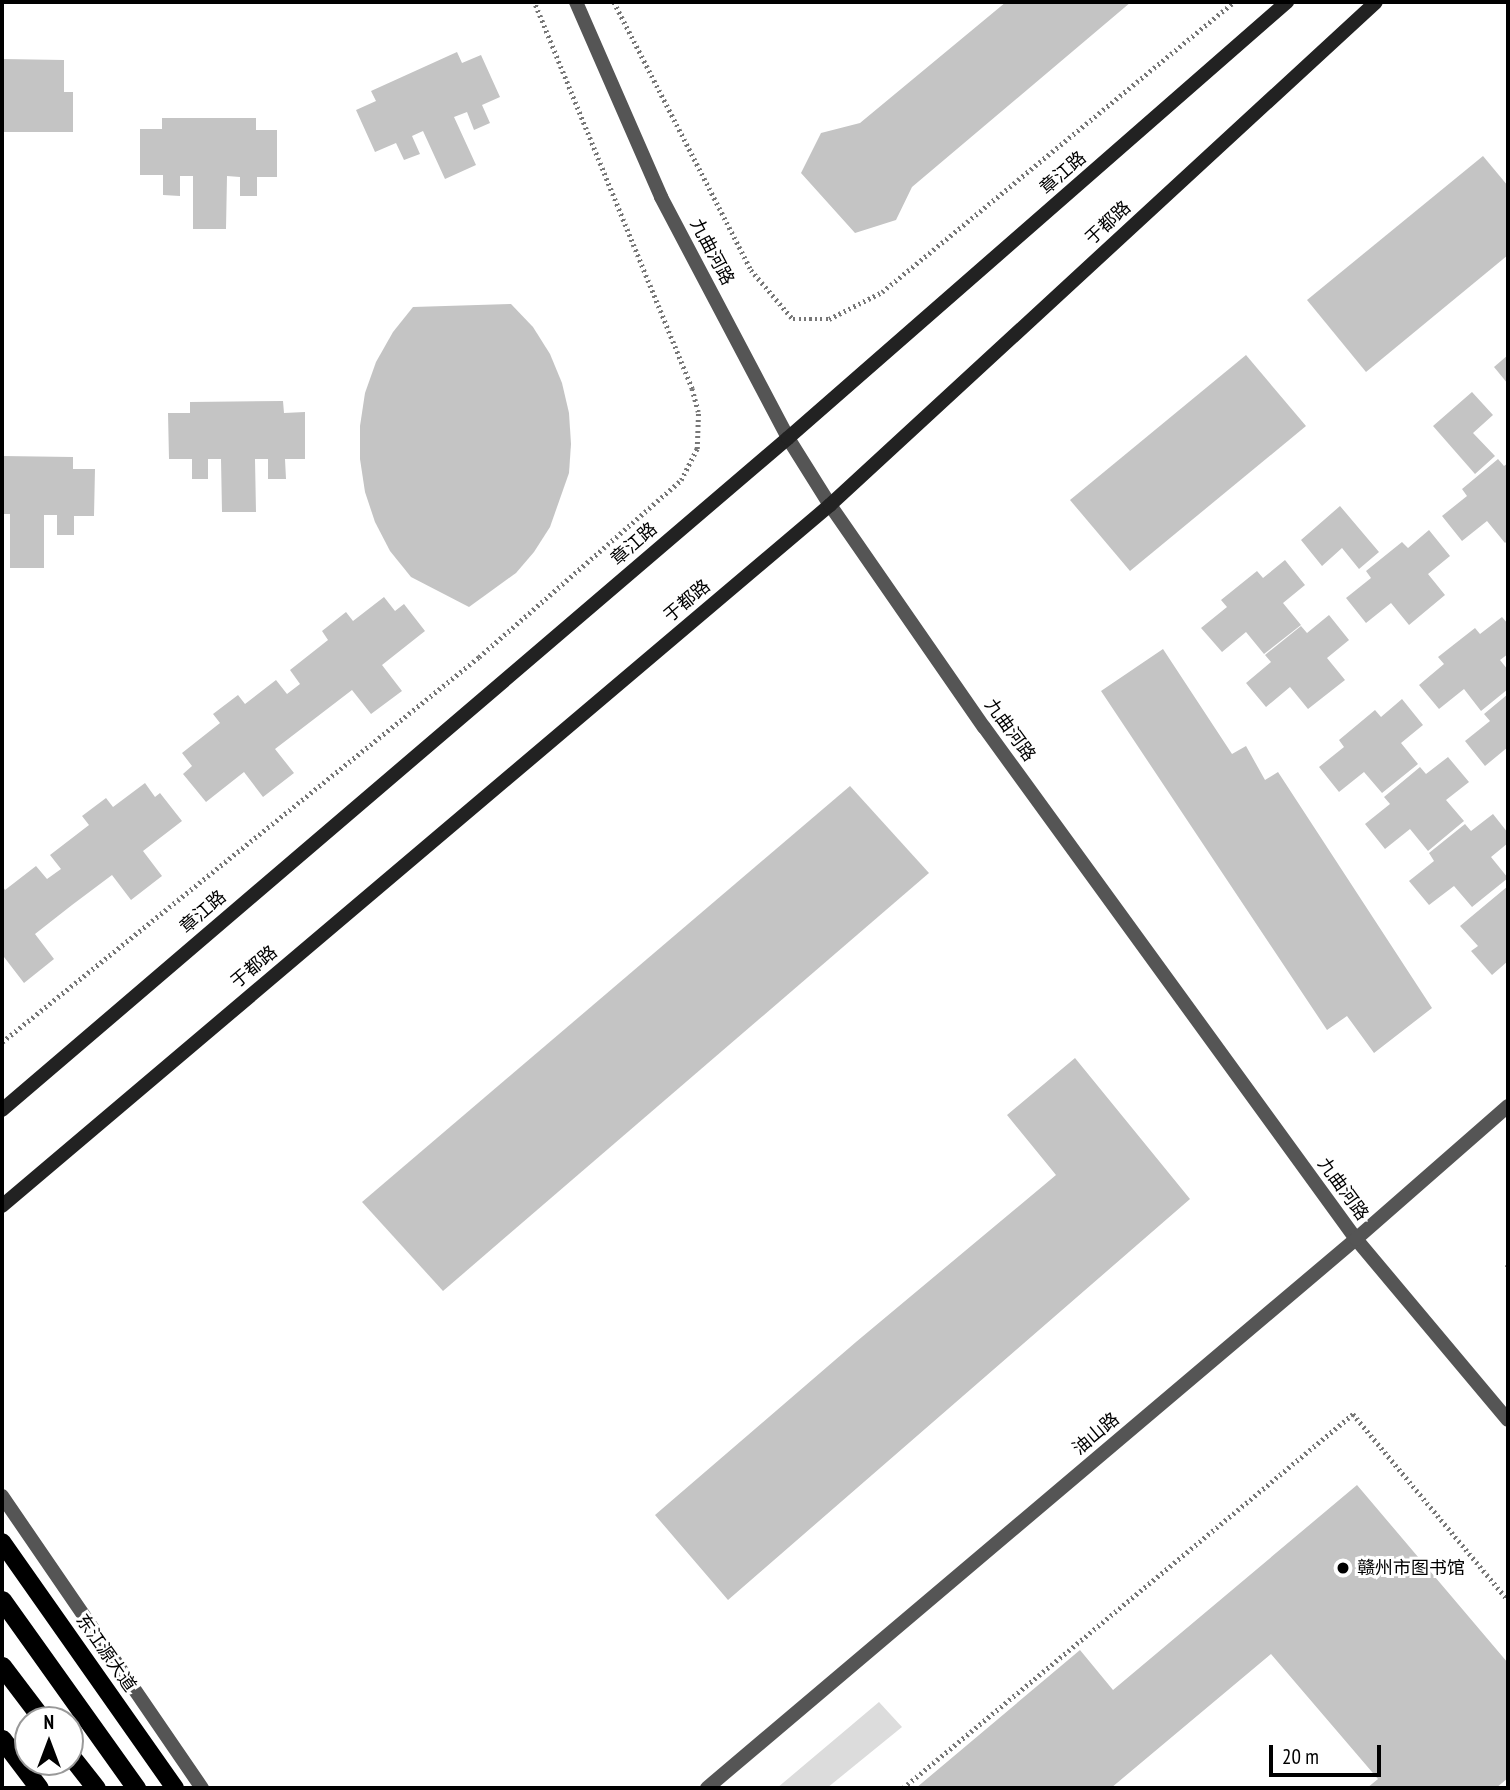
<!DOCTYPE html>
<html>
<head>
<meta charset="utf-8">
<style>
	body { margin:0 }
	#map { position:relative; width:1510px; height:1790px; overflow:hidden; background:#fff; font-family:"PT Sans Narrow","Noto Sans SC",sans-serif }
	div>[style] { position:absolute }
	.green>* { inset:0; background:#dcdcdc }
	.building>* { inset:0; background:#c4c4c4 }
	.path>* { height:4.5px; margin-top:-2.25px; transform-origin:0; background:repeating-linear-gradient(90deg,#777 0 2px,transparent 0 5.5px) }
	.tertiary>* { height:14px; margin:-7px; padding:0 7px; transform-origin:7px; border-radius:7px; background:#555 }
	.secondary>* { height:14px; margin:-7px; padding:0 7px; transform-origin:7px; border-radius:7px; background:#222 }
	.primary>* { height:18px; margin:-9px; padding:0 9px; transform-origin:9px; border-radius:9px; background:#000 }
	.trunk>* { height:19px; margin:-9.5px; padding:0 9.5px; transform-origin:9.5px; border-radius:9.5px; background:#000 }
	.dots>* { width:19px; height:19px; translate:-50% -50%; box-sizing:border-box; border:4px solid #fff; border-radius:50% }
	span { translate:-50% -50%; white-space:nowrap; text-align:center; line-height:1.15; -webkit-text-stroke:6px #fff; paint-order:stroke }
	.street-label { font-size:18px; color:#000 }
	.poi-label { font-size:18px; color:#000 }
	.left { translate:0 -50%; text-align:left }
	.frame { position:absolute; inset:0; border:4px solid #000; pointer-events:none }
	.north { position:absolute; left:14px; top:1706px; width:70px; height:70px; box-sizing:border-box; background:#fff; border:2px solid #999; border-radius:50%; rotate:0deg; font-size:19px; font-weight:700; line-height:28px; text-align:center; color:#000 }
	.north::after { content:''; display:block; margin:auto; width:24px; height:32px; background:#000; clip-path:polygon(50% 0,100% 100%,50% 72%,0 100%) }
	.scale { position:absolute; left:1269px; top:1745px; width:112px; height:32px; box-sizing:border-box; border:4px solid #000; border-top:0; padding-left:9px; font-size:21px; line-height:24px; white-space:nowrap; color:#000; -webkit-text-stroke:5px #fff; paint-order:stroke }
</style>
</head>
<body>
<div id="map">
	<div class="green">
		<div style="clip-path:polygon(879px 1702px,902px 1727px,827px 1788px,777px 1788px)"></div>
	</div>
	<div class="building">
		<div style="clip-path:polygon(1006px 2px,1131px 2px,912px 187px,896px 220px,855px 233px,801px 173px,821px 133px,860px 123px)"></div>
		<div style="clip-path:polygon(457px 52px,462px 63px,481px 55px,500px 97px,482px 105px,490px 123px,474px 130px,467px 112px,454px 117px,476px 165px,445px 179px,423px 131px,412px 136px,420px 154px,404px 160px,396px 143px,375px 152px,356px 110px,376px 101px,371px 91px)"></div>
		<div style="clip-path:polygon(2px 59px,64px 60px,64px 92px,73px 92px,73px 132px,2px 132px)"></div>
		<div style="clip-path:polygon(162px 118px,256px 118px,256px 130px,277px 130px,277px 177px,257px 177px,257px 196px,240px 196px,240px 177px,227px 176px,226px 229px,193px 229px,193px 176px,180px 176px,180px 196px,163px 195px,163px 175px,140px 175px,140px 129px,162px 129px)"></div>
		<div style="clip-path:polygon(1483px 156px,1508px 186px,1508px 255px,1366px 372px,1307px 300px)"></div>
		<div style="clip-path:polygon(511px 304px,533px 327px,550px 354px,562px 383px,569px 413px,571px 444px,569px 473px,550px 527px,534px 552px,516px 573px,469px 607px,411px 577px,390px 551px,375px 522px,365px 492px,360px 459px,360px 426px,365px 393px,376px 362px,393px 332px,413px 307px)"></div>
		<div style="clip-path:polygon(1246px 355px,1306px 426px,1130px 571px,1070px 500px)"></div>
		<div style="clip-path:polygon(1508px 355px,1508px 384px,1494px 367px)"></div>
		<div style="clip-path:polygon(1472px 392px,1493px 415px,1473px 433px,1495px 456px,1475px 474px,1433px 426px)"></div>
		<div style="clip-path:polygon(283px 401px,284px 413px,305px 412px,305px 459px,285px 459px,286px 479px,268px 479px,268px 459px,255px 459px,256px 512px,222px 512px,221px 459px,208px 459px,208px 479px,192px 479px,192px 459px,169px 459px,168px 413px,190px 413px,190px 402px)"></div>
		<div style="clip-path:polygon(2px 456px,73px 457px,73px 469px,95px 469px,94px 516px,74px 516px,74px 535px,57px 535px,57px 515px,44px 515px,44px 568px,10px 568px,10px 514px,2px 514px)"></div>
		<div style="clip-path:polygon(1498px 459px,1504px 466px,1508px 463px,1508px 540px,1505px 543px,1487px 521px,1462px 541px,1442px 516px,1467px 496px,1462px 489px)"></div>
		<div style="clip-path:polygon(1340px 506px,1379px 552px,1359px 569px,1342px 548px,1322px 566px,1301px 540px)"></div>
		<div style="clip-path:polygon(1429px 530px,1450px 556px,1428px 574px,1445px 595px,1409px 625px,1391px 603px,1366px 623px,1346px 598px,1371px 578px,1366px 571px,1402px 542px,1408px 548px)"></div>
		<div style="clip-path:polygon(1285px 560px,1305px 585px,1283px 603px,1301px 625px,1264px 654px,1246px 632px,1222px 652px,1201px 628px,1227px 607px,1221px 600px,1257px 571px,1263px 578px)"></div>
		<div style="clip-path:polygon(384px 597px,395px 611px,404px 604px,425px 631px,382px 665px,402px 691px,371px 714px,352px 690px,275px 749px,294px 773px,263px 797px,244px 772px,206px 802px,183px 774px,192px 766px,182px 753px,220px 723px,213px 714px,238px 695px,245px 704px,276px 680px,287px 694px,300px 684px,290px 670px,328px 640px,322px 631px,346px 612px,353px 621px)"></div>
		<div style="clip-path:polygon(1329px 615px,1349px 640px,1327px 658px,1345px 680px,1308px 709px,1290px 687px,1266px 707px,1246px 683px,1271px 662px,1265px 655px,1301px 626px,1307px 633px)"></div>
		<div style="clip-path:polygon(1502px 617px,1508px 624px,1508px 654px,1500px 660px,1508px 670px,1508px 689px,1481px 711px,1464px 689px,1439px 709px,1419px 685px,1444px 664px,1438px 657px,1475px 628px,1480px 634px)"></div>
		<div style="clip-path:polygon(1163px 649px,1232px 754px,1246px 746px,1265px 780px,1278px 772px,1432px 1008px,1374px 1053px,1347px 1016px,1327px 1030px,1101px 691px)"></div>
		<div style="clip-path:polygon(1508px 694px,1508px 747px,1485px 766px,1465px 741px,1490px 721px,1484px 714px)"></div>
		<div style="clip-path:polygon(1402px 699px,1423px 725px,1401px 743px,1418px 764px,1382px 793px,1364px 772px,1339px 792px,1319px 767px,1344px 747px,1339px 740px,1375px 710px,1381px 717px)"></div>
		<div style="clip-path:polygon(1448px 757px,1469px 782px,1446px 800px,1464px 821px,1428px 851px,1410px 829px,1385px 849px,1365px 824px,1390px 804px,1384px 797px,1420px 767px,1426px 774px)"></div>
		<div style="clip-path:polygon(145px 783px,155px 797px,160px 793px,182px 821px,143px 851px,162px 876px,131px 900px,112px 875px,72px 905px,35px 934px,54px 959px,24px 983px,4px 957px,2px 959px,2px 885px,5px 890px,36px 866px,47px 879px,61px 869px,50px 855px,89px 825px,82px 816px,106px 798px,113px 807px)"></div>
		<div style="clip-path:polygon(850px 786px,929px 873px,443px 1291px,362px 1202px)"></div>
		<div style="clip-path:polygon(1493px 814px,1508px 833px,1508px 843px,1491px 857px,1508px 878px,1472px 907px,1454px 886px,1429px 905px,1409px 881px,1434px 861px,1429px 853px,1465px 824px,1471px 831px)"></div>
		<div style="clip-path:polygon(1508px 886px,1508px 961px,1492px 975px,1471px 951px,1478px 946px,1460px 926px)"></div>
		<div style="clip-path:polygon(1075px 1058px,1190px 1199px,728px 1600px,655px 1515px,856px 1342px,1056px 1175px,1007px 1115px)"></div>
		<div style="clip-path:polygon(1357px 1485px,1508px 1663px,1508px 1778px,1496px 1788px,1367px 1788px,1378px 1779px,1271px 1654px,1111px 1788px,916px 1788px,1080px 1650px,1113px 1690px)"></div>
	</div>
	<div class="path">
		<div style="left:614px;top:2px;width:301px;rotate:62.9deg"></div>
		<div style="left:751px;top:270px;width:65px;rotate:49.4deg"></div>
		<div style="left:793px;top:319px;width:36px"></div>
		<div style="left:829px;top:319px;width:59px;rotate:-27deg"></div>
		<div style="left:882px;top:292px;width:456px;rotate:-39.5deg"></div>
		<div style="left:2px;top:1042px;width:613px;rotate:-38.91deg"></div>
		<div style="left:479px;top:657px;width:269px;rotate:-41.2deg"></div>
		<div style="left:681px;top:480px;width:35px;rotate:-63deg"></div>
		<div style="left:697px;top:449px;width:37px;rotate:-88deg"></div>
		<div style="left:698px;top:412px;width:24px;rotate:-105deg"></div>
		<div style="left:692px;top:389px;width:418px;rotate:-112.2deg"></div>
		<div style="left:1508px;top:1265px;width:2px;rotate:90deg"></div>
		<div style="left:903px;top:1788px;width:585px;rotate:-39.73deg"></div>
		<div style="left:1353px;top:1414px;width:242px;rotate:50.2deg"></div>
	</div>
	<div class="tertiary">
		<div style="left:576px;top:2px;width:213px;rotate:66.4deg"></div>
		<div style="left:661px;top:197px;width:272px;rotate:62.2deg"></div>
		<div style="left:788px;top:438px;width:79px;rotate:57.9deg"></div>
		<div style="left:830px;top:505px;width:270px;rotate:55.3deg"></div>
		<div style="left:984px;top:727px;width:633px;rotate:54deg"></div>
		<div style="left:1356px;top:1239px;width:236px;rotate:50deg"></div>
		<div style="left:2px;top:1496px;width:354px;rotate:55.6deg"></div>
		<div style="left:707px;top:1788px;width:850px;rotate:-40.23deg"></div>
		<div style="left:1356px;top:1239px;width:202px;rotate:-41.2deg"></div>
	</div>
	<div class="secondary">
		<div style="left:2px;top:1110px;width:1034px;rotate:-40.53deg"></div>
		<div style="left:788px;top:438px;width:663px;rotate:-41.15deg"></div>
		<div style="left:2px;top:1206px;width:1085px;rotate:-40.25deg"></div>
		<div style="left:830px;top:505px;width:742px;rotate:-42.65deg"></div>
	</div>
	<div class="primary">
		<div style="left:2px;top:1542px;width:301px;rotate:54.9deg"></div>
	</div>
	<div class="trunk">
		<div style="left:2px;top:1600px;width:231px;rotate:54.5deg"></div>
		<div style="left:2px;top:1666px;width:68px;rotate:52.8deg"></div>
		<div style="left:2px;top:1739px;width:61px;rotate:52.9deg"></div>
		<div style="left:70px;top:1755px;width:42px;rotate:51.8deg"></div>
	</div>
	<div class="dots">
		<div style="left:1343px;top:1568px;background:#000"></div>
	</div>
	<div class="street-label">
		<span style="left:1063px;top:173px;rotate:-41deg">章江路</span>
		<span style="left:1108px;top:223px;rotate:-43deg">于都路</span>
		<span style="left:712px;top:252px;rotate:62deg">九曲河路</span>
		<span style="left:634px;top:544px;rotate:-41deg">章江路</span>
		<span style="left:687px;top:601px;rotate:-40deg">于都路</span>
		<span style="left:1010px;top:730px;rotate:54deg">九曲河路</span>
		<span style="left:203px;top:912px;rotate:-41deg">章江路</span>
		<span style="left:254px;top:967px;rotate:-40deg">于都路</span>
		<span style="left:1343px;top:1189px;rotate:54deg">九曲河路</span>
		<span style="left:1096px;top:1434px;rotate:-40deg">油山路</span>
		<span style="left:106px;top:1653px;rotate:55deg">东江源大道</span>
	</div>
	<div class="poi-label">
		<span class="left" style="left:1357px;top:1568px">赣州市图书馆</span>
	</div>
	<div class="frame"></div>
	<div class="north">N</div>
	<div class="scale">20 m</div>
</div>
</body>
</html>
